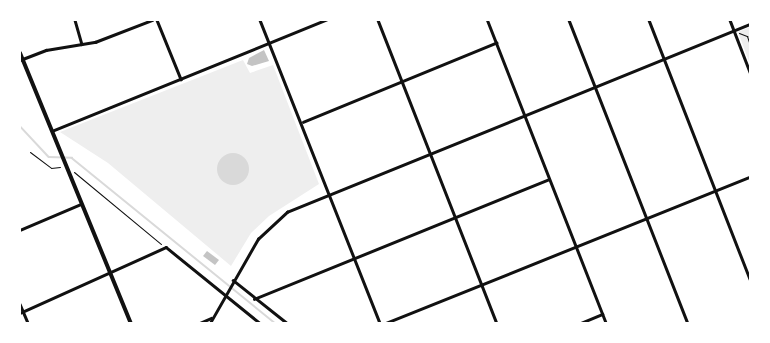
<!DOCTYPE html>
<html>
<head>
<meta charset="utf-8">
<style>
	body { margin:0 }
	#map { position:relative; width:770px; height:343px; overflow:hidden; background:#fff; font-family:Montserrat,sans-serif }
	div>[style] { position:absolute }
	.green>* { inset:0; background:#eee }
	.water>* { inset:0; background:#d9d9d9 }
	.round { border-radius:50% }
	.stream>* { height:1.5px; margin:-0.75px; padding:0 0.75px; transform-origin:0.75px; border-radius:0.75px; background:#d9d9d9 }
	.building>* { inset:0; background:#c4c4c4 }
	.path>* { height:1px; margin:-0.5px; padding:0 0.5px; transform-origin:0.5px; border-radius:0.5px; background:#111 }
	.minor>* { height:2.5px; margin:-1.25px; padding:0 1.25px; transform-origin:1.25px; border-radius:1.25px; background:#111 }
	.tertiary>* { height:3px; margin:-1.5px; padding:0 1.5px; transform-origin:1.5px; border-radius:1.5px; background:#111 }
	.primary>* { height:4px; margin:-2px; padding:0 2px; transform-origin:2px; border-radius:2px; background:#111 }
	span { translate:-50% -50%; white-space:nowrap; text-align:center; line-height:1.15; -webkit-text-stroke:3px #fff; paint-order:stroke }
	.frame { position:absolute; inset:0; border:21px solid #fff; pointer-events:none }
</style>
</head>
<body>
<div id="map">
	<div class="green">
		<div style="clip-path:polygon(750px 27px,750px 64px,738px 32px)"></div>
		<div style="clip-path:polygon(243px 60px,250px 73px,273px 65px,319px 184px,269px 216px,251px 233px,231px 266px,108px 163px,60px 132px)"></div>
	</div>
	<div class="water">
		<div class="round" style="left:217px;top:153px;width:32px;height:32px"></div>
	</div>
	<div class="stream">
		<div style="left:20px;top:126px;width:42px;rotate:46.9deg"></div>
		<div style="left:49px;top:157px;width:23px;rotate:2deg"></div>
		<div style="left:72px;top:158px;width:262px;rotate:39.1deg"></div>
	</div>
	<div class="building">
		<div style="clip-path:polygon(264px 50px,269px 61px,252px 66px,247px 64px,249px 58px)"></div>
		<div style="clip-path:polygon(207px 251px,219px 260px,215px 265px,203px 256px)"></div>
	</div>
	<div class="path">
		<div style="left:739px;top:33px;width:9px;rotate:21deg"></div>
		<div style="left:747px;top:36px;width:9px;rotate:72deg"></div>
		<div style="left:30px;top:152px;width:26px;rotate:37deg"></div>
		<div style="left:51px;top:168px;width:9px;rotate:-6deg"></div>
		<div style="left:74px;top:172px;width:113px;rotate:39.6deg"></div>
	</div>
	<div class="minor">
		<div style="left:75px;top:20px;width:25px;rotate:74deg"></div>
		<div style="left:157px;top:20px;width:64px;rotate:67.9deg"></div>
		<div style="left:260px;top:20px;width:326px;rotate:68.4deg"></div>
		<div style="left:378px;top:20px;width:326px;rotate:68.6deg"></div>
		<div style="left:569px;top:20px;width:326px;rotate:68.6deg"></div>
		<div style="left:649px;top:20px;width:278px;rotate:68.7deg"></div>
		<div style="left:730px;top:20px;width:56px;rotate:69deg"></div>
		<div style="left:20px;top:60px;width:28px;rotate:-21deg"></div>
		<div style="left:46px;top:50px;width:50px;rotate:-9.3deg"></div>
		<div style="left:95px;top:42px;width:61px;rotate:-21.1deg"></div>
		<div style="left:303px;top:122px;width:209px;rotate:-22.3deg"></div>
		<div style="left:52px;top:131px;width:296px;rotate:-22.1deg"></div>
		<div style="left:20px;top:230px;width:66px;rotate:-23.1deg"></div>
		<div style="left:233px;top:280px;width:69px;rotate:38.5deg"></div>
		<div style="left:254px;top:299px;width:318px;rotate:-22.1deg"></div>
		<div style="left:20px;top:304px;width:21px;rotate:67deg"></div>
		<div style="left:20px;top:313px;width:160px;rotate:-24.3deg"></div>
		<div style="left:166px;top:247px;width:121px;rotate:39deg"></div>
		<div style="left:200px;top:323px;width:12px;rotate:-24deg"></div>
		<div style="left:210px;top:323px;width:97px;rotate:-60.3deg"></div>
		<div style="left:258px;top:239px;width:40px;rotate:-43deg"></div>
		<div style="left:287px;top:212px;width:500px;rotate:-22.1deg"></div>
		<div style="left:386px;top:323px;width:392px;rotate:-21.9deg"></div>
		<div style="left:581px;top:323px;width:23px;rotate:-23deg"></div>
	</div>
	<div class="tertiary">
		<div style="left:487px;top:20px;width:326px;rotate:68.6deg"></div>
	</div>
	<div class="primary">
		<div style="left:20px;top:53px;width:292px;rotate:67.7deg"></div>
	</div>
	<div class="frame"></div>
</div>
</body>
</html>
